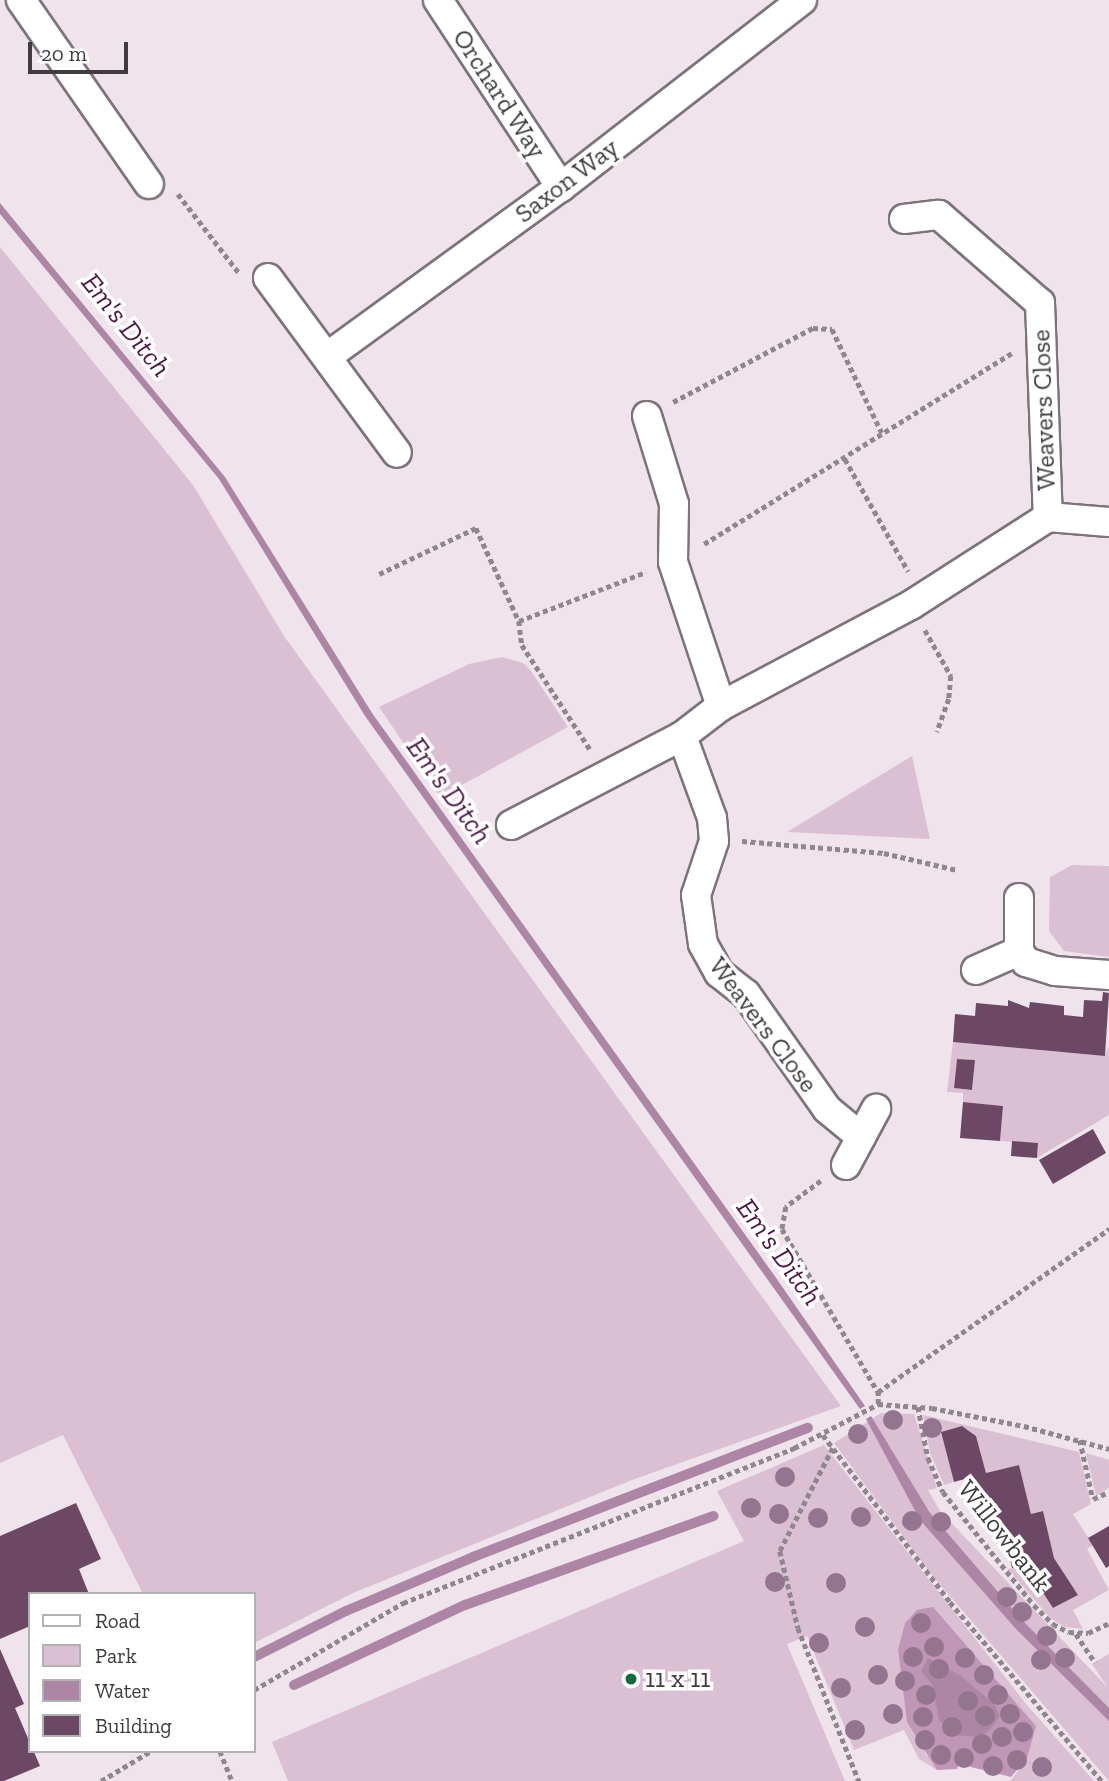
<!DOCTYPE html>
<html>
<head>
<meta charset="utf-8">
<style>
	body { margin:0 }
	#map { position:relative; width:1109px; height:1781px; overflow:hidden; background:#efe4ec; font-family:"Zilla Slab",serif }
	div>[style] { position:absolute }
	.green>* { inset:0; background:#dbc0d4 }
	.forest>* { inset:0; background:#c096b6 }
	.water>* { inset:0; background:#ae86a5 }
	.stream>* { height:10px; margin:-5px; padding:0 5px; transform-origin:5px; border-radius:5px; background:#ae86a5 }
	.building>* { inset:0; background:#6d4865 }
	.path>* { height:4.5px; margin-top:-2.25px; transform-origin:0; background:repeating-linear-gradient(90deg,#8f878d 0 5px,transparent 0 8.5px) }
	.roads { filter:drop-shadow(2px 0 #7d737b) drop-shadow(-2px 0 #7d737b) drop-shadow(0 2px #7d737b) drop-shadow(0 -2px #7d737b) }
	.street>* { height:28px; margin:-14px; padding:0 14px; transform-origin:14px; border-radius:14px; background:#fff }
	.trees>* { width:20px; height:20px; margin:-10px; border-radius:50%; background:#94748e }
	.dots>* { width:19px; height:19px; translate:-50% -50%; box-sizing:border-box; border:4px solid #fff; border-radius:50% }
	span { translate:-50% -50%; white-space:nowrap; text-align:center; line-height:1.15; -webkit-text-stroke:7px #fff; paint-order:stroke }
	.street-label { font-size:26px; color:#3f3b3e }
	.poi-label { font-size:26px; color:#3f3b3e }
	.left { translate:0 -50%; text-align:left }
	.water-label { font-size:28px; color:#4d1a45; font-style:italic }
	.legend { position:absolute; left:28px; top:1592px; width:228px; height:161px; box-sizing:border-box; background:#fff; border:2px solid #b2b1b2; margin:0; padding:9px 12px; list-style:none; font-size:21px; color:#3f3b3e }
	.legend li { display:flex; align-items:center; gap:14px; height:35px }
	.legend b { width:35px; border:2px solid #b2b1b2 }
	.scale { position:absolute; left:28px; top:42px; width:100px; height:32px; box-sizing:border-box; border:4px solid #3f3b3e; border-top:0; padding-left:9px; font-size:21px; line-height:24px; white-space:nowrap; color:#3f3b3e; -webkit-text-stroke:5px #fff; paint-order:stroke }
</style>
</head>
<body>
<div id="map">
	<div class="green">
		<div style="clip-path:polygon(0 247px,193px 485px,284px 636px,841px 1406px,632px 1480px,353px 1593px,254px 1643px,254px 1594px,143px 1594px,63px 1435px,0 1463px)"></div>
		<div style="clip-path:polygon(502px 657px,523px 663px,531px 671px,568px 727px,440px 797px,379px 707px,469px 664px)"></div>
		<div style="clip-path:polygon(912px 756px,930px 839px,787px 832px)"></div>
		<div style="clip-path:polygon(1072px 865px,1109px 866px,1109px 957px,1064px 951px,1049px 931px,1050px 877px)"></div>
		<div style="clip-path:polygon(evenodd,953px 1042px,1105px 1056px,1109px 1046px,1109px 1115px,1037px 1158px,1038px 1143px,1000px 1141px,1003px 1106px,963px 1102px,963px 1093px,947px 1092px,953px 1042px,957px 1059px,975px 1060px,972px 1090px,954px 1088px,957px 1059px)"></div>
		<div style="clip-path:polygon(881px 1413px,914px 1414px,937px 1488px,928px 1490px,940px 1511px,1108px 1688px,1092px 1664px,1109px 1654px,1109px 1781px,931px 1574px,834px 1443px)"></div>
		<div style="clip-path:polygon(923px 1415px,1079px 1452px,1091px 1504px,1073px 1514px,1093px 1545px,1087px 1549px,1109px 1590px,1073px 1610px,1083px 1629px,1065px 1627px,1050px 1618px,1008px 1569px,1025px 1565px,1053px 1608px,1078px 1595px,1054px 1558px,1043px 1511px,1031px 1514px,1019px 1465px,986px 1473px,976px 1436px,962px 1426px,941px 1432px,954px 1482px,944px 1485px,930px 1453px)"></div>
		<div style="clip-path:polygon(824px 1445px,1027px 1705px,1094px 1781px,1010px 1781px,1022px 1766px,905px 1623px,898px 1649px,926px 1754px,936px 1763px,937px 1770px,919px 1759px,904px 1730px,854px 1750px,807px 1636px,787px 1644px,845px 1781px,288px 1781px,272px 1742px,744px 1541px,717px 1491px)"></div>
		<div style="clip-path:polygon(1086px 1453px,1109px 1460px,1109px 1488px,1096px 1496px)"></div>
	</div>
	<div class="forest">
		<div style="clip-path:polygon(933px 1607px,1036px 1726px,1027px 1758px,1011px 1777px,959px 1764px,957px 1769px,937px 1770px,907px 1722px,898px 1649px,905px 1623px,917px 1610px)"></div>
	</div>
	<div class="water">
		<div style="clip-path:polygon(0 203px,225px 477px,372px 713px,774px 1275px,865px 1406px,860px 1409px,365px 716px,219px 479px,0 214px)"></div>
		<div style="clip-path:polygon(871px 1416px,930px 1513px,1025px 1623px,1109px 1708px,1109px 1721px,1016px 1629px,920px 1520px,866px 1419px)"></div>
		<div style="clip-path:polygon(928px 1658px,961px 1676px,995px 1705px,1000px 1716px,989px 1731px,979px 1737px,955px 1735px,939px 1720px,932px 1684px,921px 1672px)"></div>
	</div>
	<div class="stream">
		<div style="left:254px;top:1657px;width:103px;rotate:-26.6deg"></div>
		<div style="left:346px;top:1611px;width:138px;rotate:-23deg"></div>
		<div style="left:473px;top:1557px;width:359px;rotate:-21.1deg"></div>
		<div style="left:294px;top:1685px;width:189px;rotate:-25.1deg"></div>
		<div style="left:465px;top:1605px;width:264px;rotate:-19.7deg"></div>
	</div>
	<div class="building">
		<div style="clip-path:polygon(1103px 992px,1109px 993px,1105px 1056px,953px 1042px,955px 1014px,975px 1016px,976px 1003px,1008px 1006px,1008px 1000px,1029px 1008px,1030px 1002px,1064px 1006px,1064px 1015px,1083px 1017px,1084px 1000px,1102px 1001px)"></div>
		<div style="clip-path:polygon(957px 1059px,975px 1060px,972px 1090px,954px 1088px)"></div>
		<div style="clip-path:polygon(963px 1102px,1003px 1106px,1000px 1141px,960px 1138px)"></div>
		<div style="clip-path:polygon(1093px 1129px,1106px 1153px,1053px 1184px,1039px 1160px)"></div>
		<div style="clip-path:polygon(1012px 1141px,1038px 1143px,1037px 1158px,1011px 1156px)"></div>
		<div style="clip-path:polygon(962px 1426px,976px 1436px,986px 1473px,1019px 1465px,1031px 1514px,1043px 1511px,1054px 1558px,1078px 1595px,1053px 1608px,1025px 1565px,1012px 1568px,1001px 1522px,985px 1527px,972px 1477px,954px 1482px,941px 1432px)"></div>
		<div style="clip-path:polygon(76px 1503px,101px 1559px,79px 1569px,89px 1594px,30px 1594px,30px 1626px,0 1639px,0 1536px)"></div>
		<div style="clip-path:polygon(1109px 1526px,1109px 1566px,1106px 1568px,1088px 1538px)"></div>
		<div style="clip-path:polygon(0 1649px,24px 1704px,15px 1708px,40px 1766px,4px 1781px,0 1781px)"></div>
	</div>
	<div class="path">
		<div style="left:178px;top:194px;width:100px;rotate:52.3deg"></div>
		<div style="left:673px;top:402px;width:158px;rotate:-27.9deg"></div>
		<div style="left:813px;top:328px;width:19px;rotate:3deg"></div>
		<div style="left:832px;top:329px;width:115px;rotate:64.3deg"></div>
		<div style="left:845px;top:459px;width:129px;rotate:60.6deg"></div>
		<div style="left:704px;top:544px;width:362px;rotate:-31.8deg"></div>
		<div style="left:379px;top:574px;width:107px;rotate:-25.4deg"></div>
		<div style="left:476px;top:528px;width:102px;rotate:65.2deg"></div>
		<div style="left:519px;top:621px;width:24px;rotate:83deg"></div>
		<div style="left:522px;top:645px;width:126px;rotate:56.9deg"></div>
		<div style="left:519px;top:621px;width:136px;rotate:-21.1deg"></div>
		<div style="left:925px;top:630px;width:53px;rotate:60.5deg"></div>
		<div style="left:951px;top:676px;width:23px;rotate:95deg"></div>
		<div style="left:949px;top:699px;width:35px;rotate:110deg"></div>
		<div style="left:742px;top:841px;width:143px;rotate:4.8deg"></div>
		<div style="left:884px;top:853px;width:75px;rotate:13.1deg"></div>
		<div style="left:821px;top:1181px;width:44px;rotate:143.4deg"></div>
		<div style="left:786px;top:1207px;width:22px;rotate:100deg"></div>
		<div style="left:782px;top:1229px;width:189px;rotate:59.5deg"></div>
		<div style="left:878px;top:1404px;width:12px;rotate:-90deg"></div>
		<div style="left:878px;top:1392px;width:283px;rotate:-35.2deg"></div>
		<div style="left:918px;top:1407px;width:52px;rotate:78.9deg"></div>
		<div style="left:928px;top:1458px;width:37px;rotate:66deg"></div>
		<div style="left:943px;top:1492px;width:145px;rotate:51.2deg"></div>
		<div style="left:1034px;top:1605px;width:27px;rotate:45deg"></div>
		<div style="left:1053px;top:1624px;width:18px;rotate:27deg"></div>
		<div style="left:1069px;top:1632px;width:19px;rotate:3deg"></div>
		<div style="left:1088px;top:1633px;width:23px;rotate:-25deg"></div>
		<div style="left:823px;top:1435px;width:210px;rotate:52.7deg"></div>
		<div style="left:950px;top:1602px;width:235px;rotate:49.7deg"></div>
		<div style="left:1080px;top:1440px;width:60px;rotate:77.6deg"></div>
		<div style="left:1093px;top:1499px;width:17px;rotate:-24deg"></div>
		<div style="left:833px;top:1448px;width:116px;rotate:117.2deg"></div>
		<div style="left:780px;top:1551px;width:79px;rotate:76.8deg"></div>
		<div style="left:798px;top:1628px;width:165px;rotate:68.3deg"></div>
		<div style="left:1076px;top:1634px;width:34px;rotate:56deg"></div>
		<div style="left:254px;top:1690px;width:173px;rotate:-30.3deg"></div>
		<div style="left:403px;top:1603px;width:421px;rotate:-21.6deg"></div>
		<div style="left:794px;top:1448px;width:95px;rotate:-27.6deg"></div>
		<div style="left:878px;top:1404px;width:54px;rotate:4.2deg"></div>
		<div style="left:932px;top:1408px;width:94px;rotate:11.1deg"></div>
		<div style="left:1024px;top:1426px;width:88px;rotate:15.1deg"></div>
		<div style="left:220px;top:1751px;width:32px;rotate:68deg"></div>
		<div style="left:101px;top:1781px;width:58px;rotate:-31deg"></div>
	</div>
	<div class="roads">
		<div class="street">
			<div style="left:21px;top:0;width:224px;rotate:55.2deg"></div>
			<div style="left:438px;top:0;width:224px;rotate:56.7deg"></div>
			<div style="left:904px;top:219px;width:35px;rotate:-7deg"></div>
			<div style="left:939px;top:215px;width:134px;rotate:41.1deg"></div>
			<div style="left:1040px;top:303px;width:214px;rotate:87.9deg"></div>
			<div style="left:268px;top:278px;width:217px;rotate:53.6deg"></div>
			<div style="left:328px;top:356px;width:288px;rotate:-36deg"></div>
			<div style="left:561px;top:187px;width:305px;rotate:-37.8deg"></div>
			<div style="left:647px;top:416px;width:92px;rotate:72.9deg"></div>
			<div style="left:674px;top:504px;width:58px;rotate:91deg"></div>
			<div style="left:673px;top:562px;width:152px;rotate:71.6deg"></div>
			<div style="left:682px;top:736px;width:87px;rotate:69.9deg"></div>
			<div style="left:712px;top:818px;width:23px;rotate:85deg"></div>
			<div style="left:714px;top:841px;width:57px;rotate:108.4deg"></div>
			<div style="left:696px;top:895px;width:49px;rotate:81.9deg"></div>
			<div style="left:703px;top:944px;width:33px;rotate:61deg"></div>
			<div style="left:719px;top:973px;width:34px;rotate:38deg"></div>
			<div style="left:746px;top:994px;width:141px;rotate:54.8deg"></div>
			<div style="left:827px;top:1109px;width:44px;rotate:39.5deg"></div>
			<div style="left:511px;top:825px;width:193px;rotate:-27.5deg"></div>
			<div style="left:682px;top:736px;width:49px;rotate:-37.6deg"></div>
			<div style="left:721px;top:706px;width:215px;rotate:-28deg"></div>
			<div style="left:911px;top:605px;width:163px;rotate:-32.7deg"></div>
			<div style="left:1048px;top:517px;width:61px;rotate:4.7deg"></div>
			<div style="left:1019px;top:898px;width:53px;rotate:90deg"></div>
			<div style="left:1019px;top:951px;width:13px;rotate:58deg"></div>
			<div style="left:1026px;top:962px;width:30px;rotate:17deg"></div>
			<div style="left:1055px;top:971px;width:54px;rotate:4.2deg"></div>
			<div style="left:976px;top:970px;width:47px;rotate:-23.8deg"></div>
			<div style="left:846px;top:1165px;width:64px;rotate:-61.8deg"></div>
		</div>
	</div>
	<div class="trees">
		<div style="left:893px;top:1420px"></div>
		<div style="left:932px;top:1428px"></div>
		<div style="left:858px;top:1434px"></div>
		<div style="left:785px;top:1477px"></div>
		<div style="left:751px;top:1508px"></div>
		<div style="left:779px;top:1514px"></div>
		<div style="left:861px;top:1517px"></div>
		<div style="left:818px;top:1518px"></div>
		<div style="left:912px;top:1521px"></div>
		<div style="left:941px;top:1522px"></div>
		<div style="left:775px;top:1582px"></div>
		<div style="left:836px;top:1583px"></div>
		<div style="left:1007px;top:1597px"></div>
		<div style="left:1022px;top:1612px"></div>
		<div style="left:921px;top:1623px"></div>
		<div style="left:865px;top:1627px"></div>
		<div style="left:1047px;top:1636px"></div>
		<div style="left:819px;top:1643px"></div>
		<div style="left:934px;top:1647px"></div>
		<div style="left:913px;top:1657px"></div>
		<div style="left:965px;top:1658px"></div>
		<div style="left:1065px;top:1658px"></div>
		<div style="left:1041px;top:1660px"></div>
		<div style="left:939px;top:1669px"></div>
		<div style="left:878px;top:1675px"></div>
		<div style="left:984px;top:1675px"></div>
		<div style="left:905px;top:1681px"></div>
		<div style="left:841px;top:1688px"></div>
		<div style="left:926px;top:1695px"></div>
		<div style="left:998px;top:1695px"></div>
		<div style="left:968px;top:1701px"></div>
		<div style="left:893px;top:1714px"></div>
		<div style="left:1010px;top:1714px"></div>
		<div style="left:985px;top:1716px"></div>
		<div style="left:923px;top:1717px"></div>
		<div style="left:952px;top:1727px"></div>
		<div style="left:855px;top:1730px"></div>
		<div style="left:1023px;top:1732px"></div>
		<div style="left:1002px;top:1737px"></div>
		<div style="left:925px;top:1740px"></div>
		<div style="left:982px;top:1744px"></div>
		<div style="left:941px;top:1755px"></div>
		<div style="left:964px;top:1758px"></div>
		<div style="left:1017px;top:1760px"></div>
		<div style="left:993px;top:1766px"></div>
		<div style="left:1042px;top:1767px"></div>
	</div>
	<div class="dots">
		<div style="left:631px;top:1679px;background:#126a3c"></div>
	</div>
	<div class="street-label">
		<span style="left:499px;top:94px;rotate:57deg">Orchard Way</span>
		<span style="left:567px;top:181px;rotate:-37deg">Saxon Way</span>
		<span style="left:1044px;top:410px;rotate:-92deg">Weavers Close</span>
		<span style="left:763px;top:1025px;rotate:53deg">Weavers Close</span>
		<span style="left:1004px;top:1536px;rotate:52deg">Willowbank</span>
	</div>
	<div class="poi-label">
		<span class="left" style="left:645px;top:1679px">11 x 11</span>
	</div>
	<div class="water-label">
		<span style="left:126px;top:325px;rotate:51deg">Em's Ditch</span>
		<span style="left:449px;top:791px;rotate:54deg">Em's Ditch</span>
		<span style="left:779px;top:1252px;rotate:54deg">Em's Ditch</span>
	</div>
	<ul class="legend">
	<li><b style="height:9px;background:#fff"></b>Road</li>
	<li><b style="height:19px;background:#dbc0d4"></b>Park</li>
	<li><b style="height:19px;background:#ae86a5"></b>Water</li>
	<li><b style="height:19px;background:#6d4865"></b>Building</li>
	</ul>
	<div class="scale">20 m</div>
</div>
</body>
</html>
